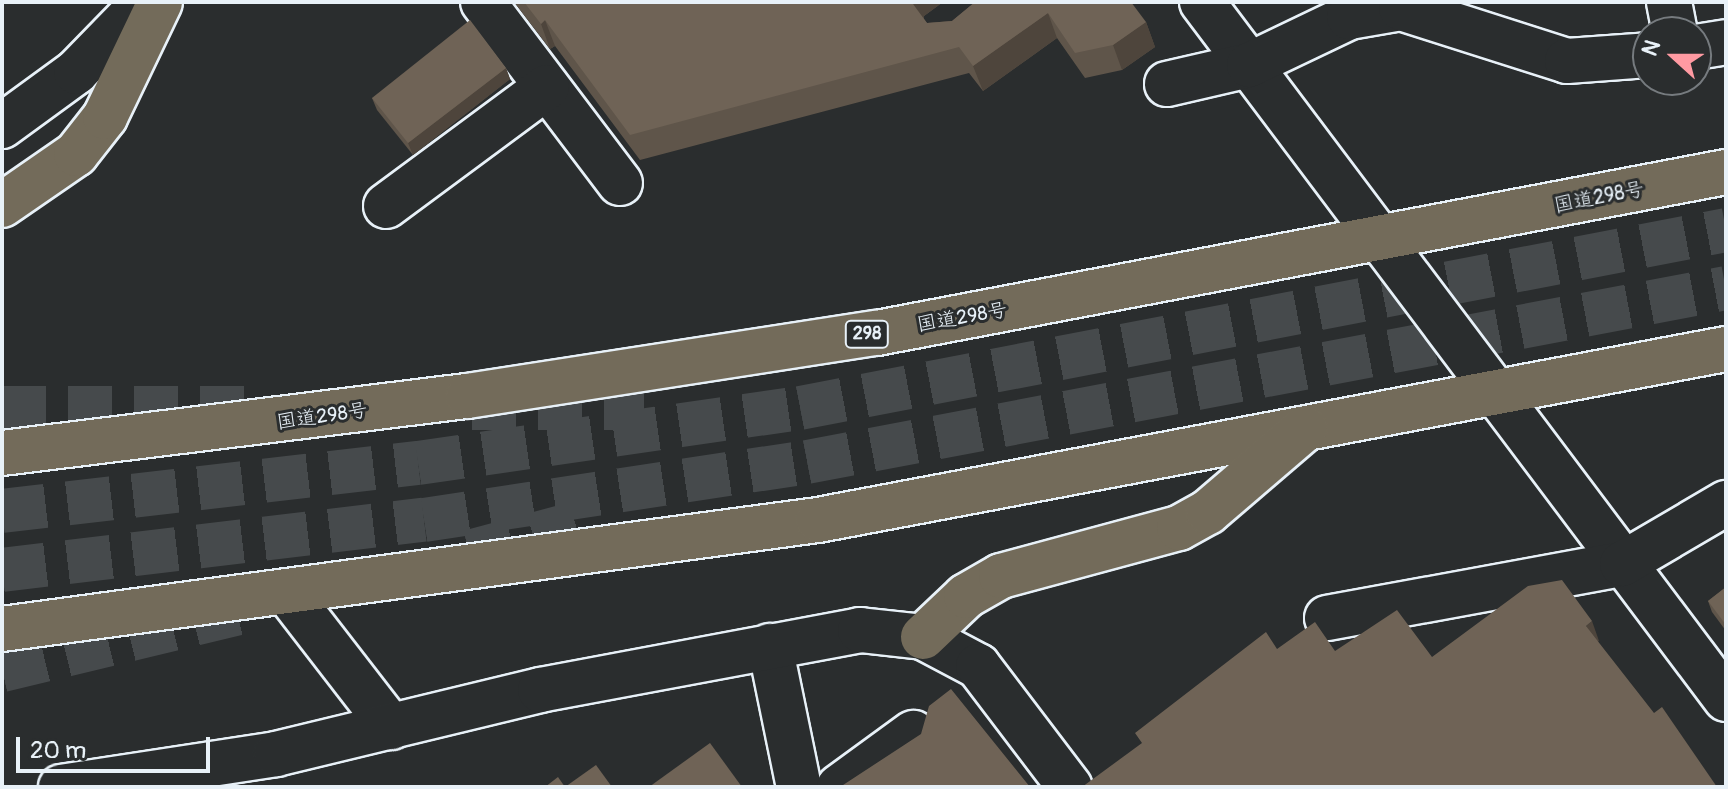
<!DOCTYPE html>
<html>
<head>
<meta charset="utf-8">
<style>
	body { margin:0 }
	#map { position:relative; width:1728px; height:789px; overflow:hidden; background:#2a2d2e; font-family:Pangolin,"Klee One",sans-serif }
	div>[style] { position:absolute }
	.motorway-tunnel>* { height:44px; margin-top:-22px; transform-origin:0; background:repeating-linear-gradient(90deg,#464a4c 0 44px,transparent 0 66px) }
	.roads { filter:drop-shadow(2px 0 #e8f1f8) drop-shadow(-2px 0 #e8f1f8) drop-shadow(0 2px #e8f1f8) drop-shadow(0 -2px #e8f1f8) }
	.minor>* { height:44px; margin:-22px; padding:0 22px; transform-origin:22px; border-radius:22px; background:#2a2d2e }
	.tertiary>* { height:44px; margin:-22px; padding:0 22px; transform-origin:22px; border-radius:22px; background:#2a2d2e }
	.trunk>* { height:44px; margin:-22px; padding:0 22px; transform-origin:22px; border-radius:22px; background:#736b5a }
	.wall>* { inset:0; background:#5f554a }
	.shaded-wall>* { inset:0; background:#4e453c }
	.building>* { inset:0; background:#6f6356 }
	span { translate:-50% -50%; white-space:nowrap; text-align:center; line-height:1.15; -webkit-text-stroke:6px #2a2d2e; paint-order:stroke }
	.shield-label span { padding:2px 6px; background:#2a2d2e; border:2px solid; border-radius:6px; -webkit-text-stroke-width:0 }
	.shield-label { font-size:18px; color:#e8f1f8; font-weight:700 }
	.street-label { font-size:20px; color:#e8f1f8 }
	.frame { position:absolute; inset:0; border:4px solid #e8f1f8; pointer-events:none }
	.north { position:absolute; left:1632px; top:16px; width:80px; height:80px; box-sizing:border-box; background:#2a2d2e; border:2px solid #767b7f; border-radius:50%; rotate:291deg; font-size:22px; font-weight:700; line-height:32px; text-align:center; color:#e8f1f8 }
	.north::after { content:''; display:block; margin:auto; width:28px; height:36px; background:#ff9aa2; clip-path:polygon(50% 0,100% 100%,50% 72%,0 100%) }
	.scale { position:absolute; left:16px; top:737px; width:194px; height:36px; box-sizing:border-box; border:4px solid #e8f1f8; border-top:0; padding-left:10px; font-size:24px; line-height:28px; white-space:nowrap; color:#e8f1f8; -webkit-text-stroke:6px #2a2d2e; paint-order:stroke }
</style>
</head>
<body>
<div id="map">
	<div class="motorway-tunnel">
		<div style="left:2px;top:408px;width:242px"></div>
		<div style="left:472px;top:408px;width:172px"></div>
		<div style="left:2px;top:511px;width:419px;rotate:-6.6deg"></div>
		<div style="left:418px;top:463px;width:386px;rotate:-8.2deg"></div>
		<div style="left:800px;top:408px;width:943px;rotate:-10.88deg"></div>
		<div style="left:469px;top:552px;width:131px;rotate:-15deg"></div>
		<div style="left:2px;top:570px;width:425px;rotate:-6.8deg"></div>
		<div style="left:424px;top:520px;width:387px;rotate:-8.6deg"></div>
		<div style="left:807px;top:462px;width:935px;rotate:-10.72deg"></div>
		<div style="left:2px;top:670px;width:253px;rotate:-13.5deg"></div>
	</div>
	<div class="roads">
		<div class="minor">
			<div style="left:483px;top:2px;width:227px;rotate:52.9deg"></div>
			<div style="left:1202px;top:2px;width:872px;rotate:53.06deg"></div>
			<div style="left:1669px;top:2px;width:31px;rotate:79deg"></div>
			<div style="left:1696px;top:47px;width:30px;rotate:-9deg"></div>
			<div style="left:1167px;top:84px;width:84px;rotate:-13deg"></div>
			<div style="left:1249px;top:65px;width:111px;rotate:-25.6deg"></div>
			<div style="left:1349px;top:17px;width:53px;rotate:-9.8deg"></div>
			<div style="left:1401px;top:8px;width:174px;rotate:17.7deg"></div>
			<div style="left:1567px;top:61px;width:81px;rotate:-4.2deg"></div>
			<div style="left:386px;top:206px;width:200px;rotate:-36.5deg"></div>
			<div style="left:289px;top:595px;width:167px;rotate:52.3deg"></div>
			<div style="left:1327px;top:618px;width:300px;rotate:-10.4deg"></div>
			<div style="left:1622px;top:564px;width:121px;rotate:-30.4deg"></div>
			<div style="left:770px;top:646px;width:144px;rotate:78.4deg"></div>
			<div style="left:61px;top:787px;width:218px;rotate:-8.7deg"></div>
			<div style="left:276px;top:754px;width:272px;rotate:-13.6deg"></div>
			<div style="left:540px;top:690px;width:326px;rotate:-10.6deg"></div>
			<div style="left:860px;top:630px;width:63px;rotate:6.3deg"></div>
			<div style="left:923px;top:637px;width:62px;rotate:27.8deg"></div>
			<div style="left:978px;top:666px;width:152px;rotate:52.8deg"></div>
			<div style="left:839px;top:787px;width:92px;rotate:-36.1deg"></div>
		</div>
		<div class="tertiary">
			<div style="left:2px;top:126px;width:92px;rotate:-36.1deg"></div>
			<div style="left:76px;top:72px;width:98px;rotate:-45.8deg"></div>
		</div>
		<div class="trunk">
			<div style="left:2px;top:205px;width:90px;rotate:-34.6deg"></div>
			<div style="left:76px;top:154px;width:47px;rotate:-51.9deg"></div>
			<div style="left:105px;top:117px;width:127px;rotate:-64.4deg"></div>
			<div style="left:2px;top:453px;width:469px;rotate:-7deg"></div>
			<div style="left:468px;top:396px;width:414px;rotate:-8.8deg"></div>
			<div style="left:877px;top:333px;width:864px;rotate:-10.74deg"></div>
			<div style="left:2px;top:629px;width:823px;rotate:-7.61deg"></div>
			<div style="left:818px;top:520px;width:924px;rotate:-10.67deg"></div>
			<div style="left:923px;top:637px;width:59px;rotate:-43.6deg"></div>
			<div style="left:966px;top:596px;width:40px;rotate:-29.7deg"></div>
			<div style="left:1001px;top:576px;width:184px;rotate:-15.1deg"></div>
			<div style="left:1179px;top:528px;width:33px;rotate:-29deg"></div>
			<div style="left:1208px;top:512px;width:128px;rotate:-40.6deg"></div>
		</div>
	</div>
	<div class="wall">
		<div style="clip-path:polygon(514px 2px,943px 2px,924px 16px,924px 19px,927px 23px,952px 21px,975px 2px,1146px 22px,1155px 47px,1122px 70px,1085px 78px,1057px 38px,983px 91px,969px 73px,640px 160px,555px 46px,550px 49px)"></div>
		<div style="clip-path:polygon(506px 68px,510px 79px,413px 155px,377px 110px,372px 98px)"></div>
		<div style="clip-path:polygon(1726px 587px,1726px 631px,1712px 612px,1708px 601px)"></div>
	</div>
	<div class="shaded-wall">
		<div style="clip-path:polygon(913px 2px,943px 2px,924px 16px,922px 30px,913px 4px)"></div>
		<div style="clip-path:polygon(1048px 13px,1057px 38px,983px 91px,973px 66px)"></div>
		<div style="clip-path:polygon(545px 20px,555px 46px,550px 49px,541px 24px)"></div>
		<div style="clip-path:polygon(1146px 22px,1155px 47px,1122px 70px,1113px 45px)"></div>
		<div style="clip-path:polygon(506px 68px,510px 79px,413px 155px,408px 143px)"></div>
		<div style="clip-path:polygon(1592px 621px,1599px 641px,1593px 645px,1586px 626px)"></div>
	</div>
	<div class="building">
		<div style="clip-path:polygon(524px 2px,913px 2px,913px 4px,927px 23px,952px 21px,975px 2px,1131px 2px,1146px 22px,1113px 45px,1075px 53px,1048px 13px,973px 66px,959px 47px,630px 135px,545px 20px,541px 24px)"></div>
		<div style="clip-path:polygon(470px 20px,506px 68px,408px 143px,372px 98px)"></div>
		<div style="clip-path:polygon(1562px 580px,1592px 621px,1586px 626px,1654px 713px,1662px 707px,1717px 787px,1082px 787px,1142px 743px,1135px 733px,1266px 632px,1277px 649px,1315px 622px,1335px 651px,1397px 610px,1432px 657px,1528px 586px)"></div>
		<div style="clip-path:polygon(1726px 587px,1726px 625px,1708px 601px)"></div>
		<div style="clip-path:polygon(951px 689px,1030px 787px,840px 787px,921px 734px,929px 706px)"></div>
		<div style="clip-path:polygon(710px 743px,742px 787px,649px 787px)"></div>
		<div style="clip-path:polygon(596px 765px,612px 787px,565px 787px)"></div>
		<div style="clip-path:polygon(558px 777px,565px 787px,545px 787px)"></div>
	</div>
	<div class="shield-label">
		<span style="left:867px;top:334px">298</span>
	</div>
	<div class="street-label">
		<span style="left:1599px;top:197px;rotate:-11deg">国道298号</span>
		<span style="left:962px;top:317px;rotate:-10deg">国道298号</span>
		<span style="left:322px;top:416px;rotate:-8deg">国道298号</span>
	</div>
	<div class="frame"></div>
	<div class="north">N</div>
	<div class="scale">20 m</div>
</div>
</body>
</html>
